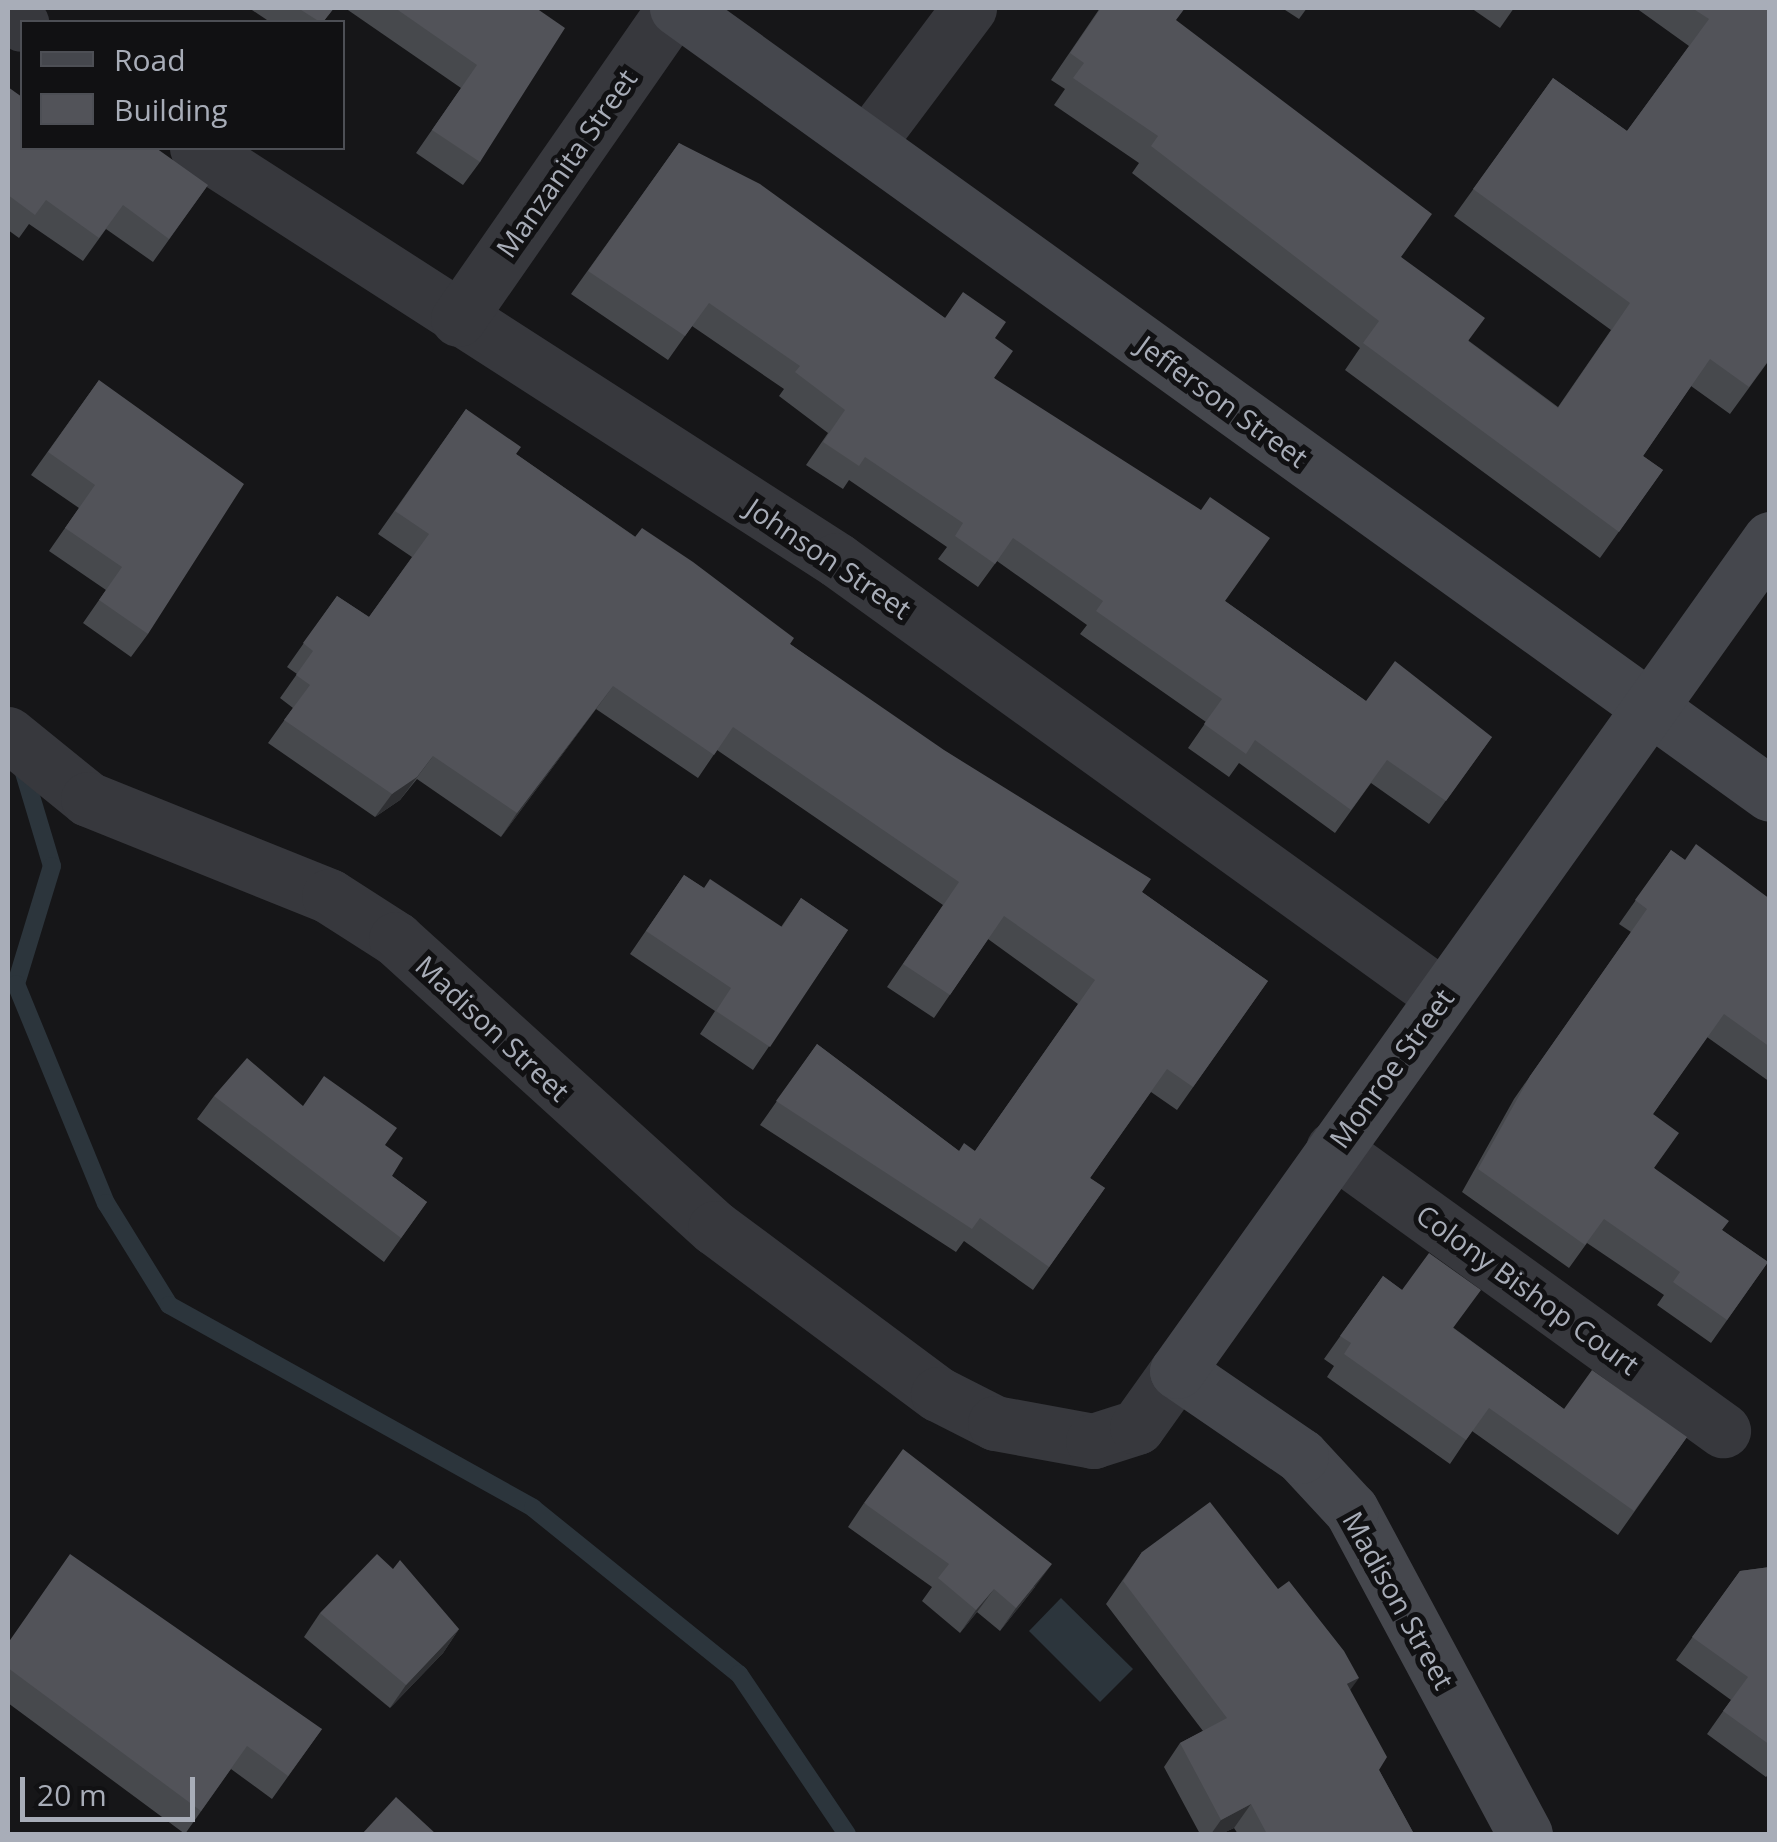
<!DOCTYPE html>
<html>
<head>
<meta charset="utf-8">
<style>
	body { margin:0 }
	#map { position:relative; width:1777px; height:1842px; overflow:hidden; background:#161618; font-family:"Open Sans",sans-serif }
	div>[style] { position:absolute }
	.water>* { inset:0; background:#2c353c }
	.stream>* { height:18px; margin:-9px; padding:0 9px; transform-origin:9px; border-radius:9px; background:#2c353c }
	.street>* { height:55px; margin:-27.5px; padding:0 27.5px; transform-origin:27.5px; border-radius:27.5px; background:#37383d }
	.secondary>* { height:55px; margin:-27.5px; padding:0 27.5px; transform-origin:27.5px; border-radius:27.5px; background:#45474d }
	.wall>* { inset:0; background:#47494d }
	.shaded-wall>* { inset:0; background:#2f3033 }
	.building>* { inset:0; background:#525359 }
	span { translate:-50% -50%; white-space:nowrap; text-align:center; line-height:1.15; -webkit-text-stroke:10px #111113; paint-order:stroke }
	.street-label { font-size:28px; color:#a8adb8 }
	.frame { position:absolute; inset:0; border:10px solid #a8adb8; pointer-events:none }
	.legend { position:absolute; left:20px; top:20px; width:325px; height:130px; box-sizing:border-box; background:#111113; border:2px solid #4d4f55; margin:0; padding:12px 18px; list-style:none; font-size:30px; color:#a8adb8 }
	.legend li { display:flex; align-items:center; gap:20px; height:50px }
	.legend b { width:50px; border:2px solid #4d4f55 }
	.scale { position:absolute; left:20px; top:1777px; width:175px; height:45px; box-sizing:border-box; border:5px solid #a8adb8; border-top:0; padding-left:12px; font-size:30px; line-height:35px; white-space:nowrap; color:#a8adb8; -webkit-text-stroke:8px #111113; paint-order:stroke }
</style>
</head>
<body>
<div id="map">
	<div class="water">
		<div style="clip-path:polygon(1061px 1598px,1133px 1669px,1100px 1702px,1029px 1631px)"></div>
	</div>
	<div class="stream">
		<div style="left:22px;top:766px;width:104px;rotate:73.3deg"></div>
		<div style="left:52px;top:866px;width:123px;rotate:107deg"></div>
		<div style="left:16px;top:984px;width:237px;rotate:67.7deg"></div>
		<div style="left:106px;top:1203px;width:120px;rotate:58.3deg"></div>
		<div style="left:169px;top:1305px;width:417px;rotate:29.1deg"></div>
		<div style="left:533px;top:1508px;width:265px;rotate:38.9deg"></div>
		<div style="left:739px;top:1674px;width:193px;rotate:56deg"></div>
	</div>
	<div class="street">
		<div style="left:8px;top:12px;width:18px;rotate:41deg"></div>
		<div style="left:867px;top:144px;width:170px;rotate:-53.1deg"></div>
		<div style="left:197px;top:148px;width:761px;rotate:32.77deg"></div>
		<div style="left:837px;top:560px;width:746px;rotate:35.78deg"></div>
		<div style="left:458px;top:319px;width:379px;rotate:-55.2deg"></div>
		<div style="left:8px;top:734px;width:103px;rotate:39.1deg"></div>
		<div style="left:88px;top:799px;width:260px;rotate:21.9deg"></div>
		<div style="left:329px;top:896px;width:80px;rotate:32.7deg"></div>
		<div style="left:396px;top:939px;width:430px;rotate:42.2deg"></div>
		<div style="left:715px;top:1228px;width:278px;rotate:36.7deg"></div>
		<div style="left:938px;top:1394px;width:64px;rotate:27deg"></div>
		<div style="left:995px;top:1423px;width:100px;rotate:10.4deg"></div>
		<div style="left:1093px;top:1441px;width:46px;rotate:-17.7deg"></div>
		<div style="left:1137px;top:1427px;width:69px;rotate:-54.5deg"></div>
		<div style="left:1333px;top:1149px;width:481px;rotate:35.8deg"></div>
	</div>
	<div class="secondary">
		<div style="left:677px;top:8px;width:1346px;rotate:35.72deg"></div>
		<div style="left:1525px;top:1834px;width:368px;rotate:-118.2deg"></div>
		<div style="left:1351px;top:1510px;width:74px;rotate:-132.8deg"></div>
		<div style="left:1301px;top:1456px;width:150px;rotate:-145.6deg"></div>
		<div style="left:1177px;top:1371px;width:1022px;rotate:-54.52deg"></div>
	</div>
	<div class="wall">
		<div style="clip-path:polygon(249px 8px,334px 8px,323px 22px,270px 22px)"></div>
		<div style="clip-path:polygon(345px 8px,536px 8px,480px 162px,463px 185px,416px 153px,461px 88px)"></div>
		<div style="clip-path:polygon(1100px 8px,1176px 21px,1401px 257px,1469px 341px,1558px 407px,1611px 330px,1454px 216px,1553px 78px,1627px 131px,1689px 46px,1636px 8px,1770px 8px,1770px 359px,1730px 414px,1691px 386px,1643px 456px,1663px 470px,1600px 558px,1345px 370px,1360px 348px,1132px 173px,1139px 163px,1054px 105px,1065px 89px,1051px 80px)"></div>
		<div style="clip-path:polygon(1282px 8px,1307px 8px,1299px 19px)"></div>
		<div style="clip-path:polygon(1471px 8px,1514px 8px,1500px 28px)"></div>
		<div style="clip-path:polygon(8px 87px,22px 148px,208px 185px,153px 262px,106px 229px,83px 261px,29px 224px,19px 238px,8px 230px)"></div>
		<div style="clip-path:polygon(679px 143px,945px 318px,995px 338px,994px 378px,1225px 601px,1366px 701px,1492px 737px,1429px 824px,1371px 783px,1335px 833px,1239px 763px,1229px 777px,1188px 748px,1206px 722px,1080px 634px,1087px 625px,997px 561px,978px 587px,938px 559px,947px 547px,849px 480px,843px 489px,806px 465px,828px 433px,779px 396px,784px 389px,692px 326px,668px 360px,571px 294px)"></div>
		<div style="clip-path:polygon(99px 380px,148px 634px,131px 657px,83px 623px,106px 590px,49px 551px,79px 508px,31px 475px)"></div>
		<div style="clip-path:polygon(466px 409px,516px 454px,790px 644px,1268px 981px,1177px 1110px,1151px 1092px,1090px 1178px,1105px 1188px,1033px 1290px,964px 1241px,956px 1252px,760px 1125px,817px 1044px,959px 1151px,975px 1151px,1078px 1004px,988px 939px,934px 1018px,887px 987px,943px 905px,717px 750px,698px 778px,596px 709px,501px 837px,417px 779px,400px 800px,375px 817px,268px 743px,293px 708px,280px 698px,297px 674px,287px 667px,337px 596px,369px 617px,412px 557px,378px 534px)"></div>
		<div style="clip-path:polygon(1671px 850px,1685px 860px,1770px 899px,1770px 1082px,1707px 1037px,1653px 1114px,1654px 1168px,1722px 1230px,1768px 1262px,1711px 1343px,1657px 1305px,1664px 1295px,1587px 1243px,1569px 1268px,1462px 1192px,1514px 1099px,1631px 932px,1619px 924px)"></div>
		<div style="clip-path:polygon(684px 875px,704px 888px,781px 927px,801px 898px,848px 930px,753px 1070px,700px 1034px,715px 1011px,630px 954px)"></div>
		<div style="clip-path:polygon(214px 1096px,303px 1106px,385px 1145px,392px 1176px,427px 1202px,384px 1262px,197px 1119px)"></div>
		<div style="clip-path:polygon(1383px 1276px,1564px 1409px,1687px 1437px,1618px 1535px,1472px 1431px,1450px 1464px,1327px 1377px,1334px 1366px,1324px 1359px)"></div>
		<div style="clip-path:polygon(864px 1503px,1035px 1587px,1000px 1631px,977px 1612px,960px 1633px,922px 1601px,932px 1587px,848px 1527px)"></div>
		<div style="clip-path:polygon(1142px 1552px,1350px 1690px,1379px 1770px,1414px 1834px,1238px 1834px,1234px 1828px,1221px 1834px,1200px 1834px,1164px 1767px,1180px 1743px,1203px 1731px,1106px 1604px)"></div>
		<div style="clip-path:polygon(1770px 1567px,1770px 1773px,1766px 1777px,1707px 1734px,1731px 1700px,1676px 1660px,1740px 1571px)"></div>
		<div style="clip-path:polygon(320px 1613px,459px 1629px,443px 1653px,390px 1708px,304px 1637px)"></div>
		<div style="clip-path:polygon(8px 1643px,322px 1729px,272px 1799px,231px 1769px,185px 1834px,8px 1703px)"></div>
	</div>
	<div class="shaded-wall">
		<div style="clip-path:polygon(613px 686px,596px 709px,501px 837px,517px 813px)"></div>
		<div style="clip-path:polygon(433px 756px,400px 800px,375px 817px,392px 794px)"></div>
		<div style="clip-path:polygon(1052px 1564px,1035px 1587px,1000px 1631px,1016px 1608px)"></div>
		<div style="clip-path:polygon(994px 1589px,977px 1612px,960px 1633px,976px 1610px)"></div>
		<div style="clip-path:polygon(459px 1629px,443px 1653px,390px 1708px,406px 1685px)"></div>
		<div style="clip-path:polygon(1359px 1678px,1342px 1701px,1347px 1684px)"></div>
		<div style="clip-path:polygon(1251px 1804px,1234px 1828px,1221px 1834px,1211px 1834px,1221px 1820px)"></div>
	</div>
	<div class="building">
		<div style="clip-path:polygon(298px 8px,334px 8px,323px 22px,320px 22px)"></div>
		<div style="clip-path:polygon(395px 8px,536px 8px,565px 28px,480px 162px,432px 130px,477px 65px)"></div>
		<div style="clip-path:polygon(1101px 8px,1185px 8px,1176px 20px,1432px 214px,1401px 257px,1485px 318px,1468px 341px,1558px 408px,1630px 303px,1473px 189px,1553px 78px,1627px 131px,1709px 19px,1692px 8px,1770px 8px,1770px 358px,1749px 387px,1710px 359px,1643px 456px,1663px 470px,1619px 532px,1363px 343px,1379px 321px,1151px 146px,1158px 136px,1073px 78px,1084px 63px,1070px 53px)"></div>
		<div style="clip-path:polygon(8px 87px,22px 97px,22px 148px,156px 148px,208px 185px,169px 239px,123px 205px,99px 238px,46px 200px,35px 215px,8px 195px)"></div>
		<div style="clip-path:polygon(679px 143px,760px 184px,945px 318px,963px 292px,1006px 322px,995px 338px,1013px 351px,994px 378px,1201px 510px,1210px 497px,1270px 538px,1225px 601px,1366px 701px,1395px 661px,1492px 737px,1446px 801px,1387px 760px,1351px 810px,1255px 740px,1246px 754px,1204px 724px,1222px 699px,1096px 611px,1103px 601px,1013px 538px,995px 564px,955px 536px,963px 523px,865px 457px,859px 466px,823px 442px,845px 410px,795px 372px,800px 366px,709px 303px,685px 336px,588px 271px)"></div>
		<div style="clip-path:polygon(99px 380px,244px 484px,148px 634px,99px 600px,122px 567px,65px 528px,95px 485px,48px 452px)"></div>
		<div style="clip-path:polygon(466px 409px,521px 447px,516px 454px,635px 537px,642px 528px,693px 562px,794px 638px,790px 644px,944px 750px,1151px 879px,1142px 892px,1268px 981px,1193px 1087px,1167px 1069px,1090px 1178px,1105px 1188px,1049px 1267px,980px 1218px,972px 1229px,776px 1101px,817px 1044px,959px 1151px,964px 1143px,975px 1151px,1095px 980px,1004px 916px,950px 995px,903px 964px,959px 882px,733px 727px,714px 755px,613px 686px,517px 813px,433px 756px,417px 777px,392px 794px,284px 720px,310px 685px,296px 675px,313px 651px,303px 643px,337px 596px,369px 617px,429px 534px,395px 511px)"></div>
		<div style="clip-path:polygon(1696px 844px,1770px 899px,1770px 1047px,1724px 1014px,1653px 1114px,1679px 1133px,1654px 1168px,1729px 1221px,1722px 1230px,1768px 1262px,1727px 1320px,1673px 1282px,1680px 1272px,1604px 1219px,1585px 1245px,1478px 1169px,1530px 1076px,1647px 909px,1635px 900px,1671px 850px,1685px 860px)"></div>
		<div style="clip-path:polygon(684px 875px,704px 888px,710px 879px,782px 927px,801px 898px,848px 930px,770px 1047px,716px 1011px,731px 988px,646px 931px)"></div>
		<div style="clip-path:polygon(247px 1058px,303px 1106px,324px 1076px,397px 1128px,385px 1145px,403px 1158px,392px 1176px,427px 1202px,401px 1238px,214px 1096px)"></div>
		<div style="clip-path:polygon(1429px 1253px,1481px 1290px,1453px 1328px,1564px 1409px,1592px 1370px,1687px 1437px,1634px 1511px,1489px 1408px,1466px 1440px,1344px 1354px,1351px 1343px,1340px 1336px,1383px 1276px,1402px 1290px)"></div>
		<div style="clip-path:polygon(903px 1449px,1052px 1564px,1016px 1608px,994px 1589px,976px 1610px,938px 1578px,949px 1564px,864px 1503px)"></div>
		<div style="clip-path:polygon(1210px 1502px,1278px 1589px,1289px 1581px,1344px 1651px,1359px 1678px,1347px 1684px,1387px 1757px,1379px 1770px,1414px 1834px,1267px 1834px,1251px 1804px,1221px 1820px,1180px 1743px,1227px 1718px,1123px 1581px,1142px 1552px)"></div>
		<div style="clip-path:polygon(70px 1554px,322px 1729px,288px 1776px,247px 1746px,201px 1811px,8px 1668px,8px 1643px)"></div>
		<div style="clip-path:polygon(377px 1554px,393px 1569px,400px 1560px,459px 1629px,406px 1685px,320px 1613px)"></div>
		<div style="clip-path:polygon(1770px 1567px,1770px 1745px,1723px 1711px,1748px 1677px,1692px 1637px,1740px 1571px)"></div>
		<div style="clip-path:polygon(396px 1797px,436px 1834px,362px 1834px)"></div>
	</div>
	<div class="street-label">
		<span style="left:566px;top:163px;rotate:-55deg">Manzanita Street</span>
		<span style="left:1223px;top:401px;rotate:36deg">Jefferson Street</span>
		<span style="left:829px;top:558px;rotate:34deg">Johnson Street</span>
		<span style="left:493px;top:1028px;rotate:43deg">Madison Street</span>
		<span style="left:1391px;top:1068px;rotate:-54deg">Monroe Street</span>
		<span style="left:1528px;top:1289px;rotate:36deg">Colony Bishop Court</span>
		<span style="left:1399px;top:1600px;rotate:61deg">Madison Street</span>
	</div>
	<div class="frame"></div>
	<ul class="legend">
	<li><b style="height:12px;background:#45474d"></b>Road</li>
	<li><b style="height:28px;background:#525359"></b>Building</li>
	</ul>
	<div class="scale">20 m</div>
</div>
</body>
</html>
